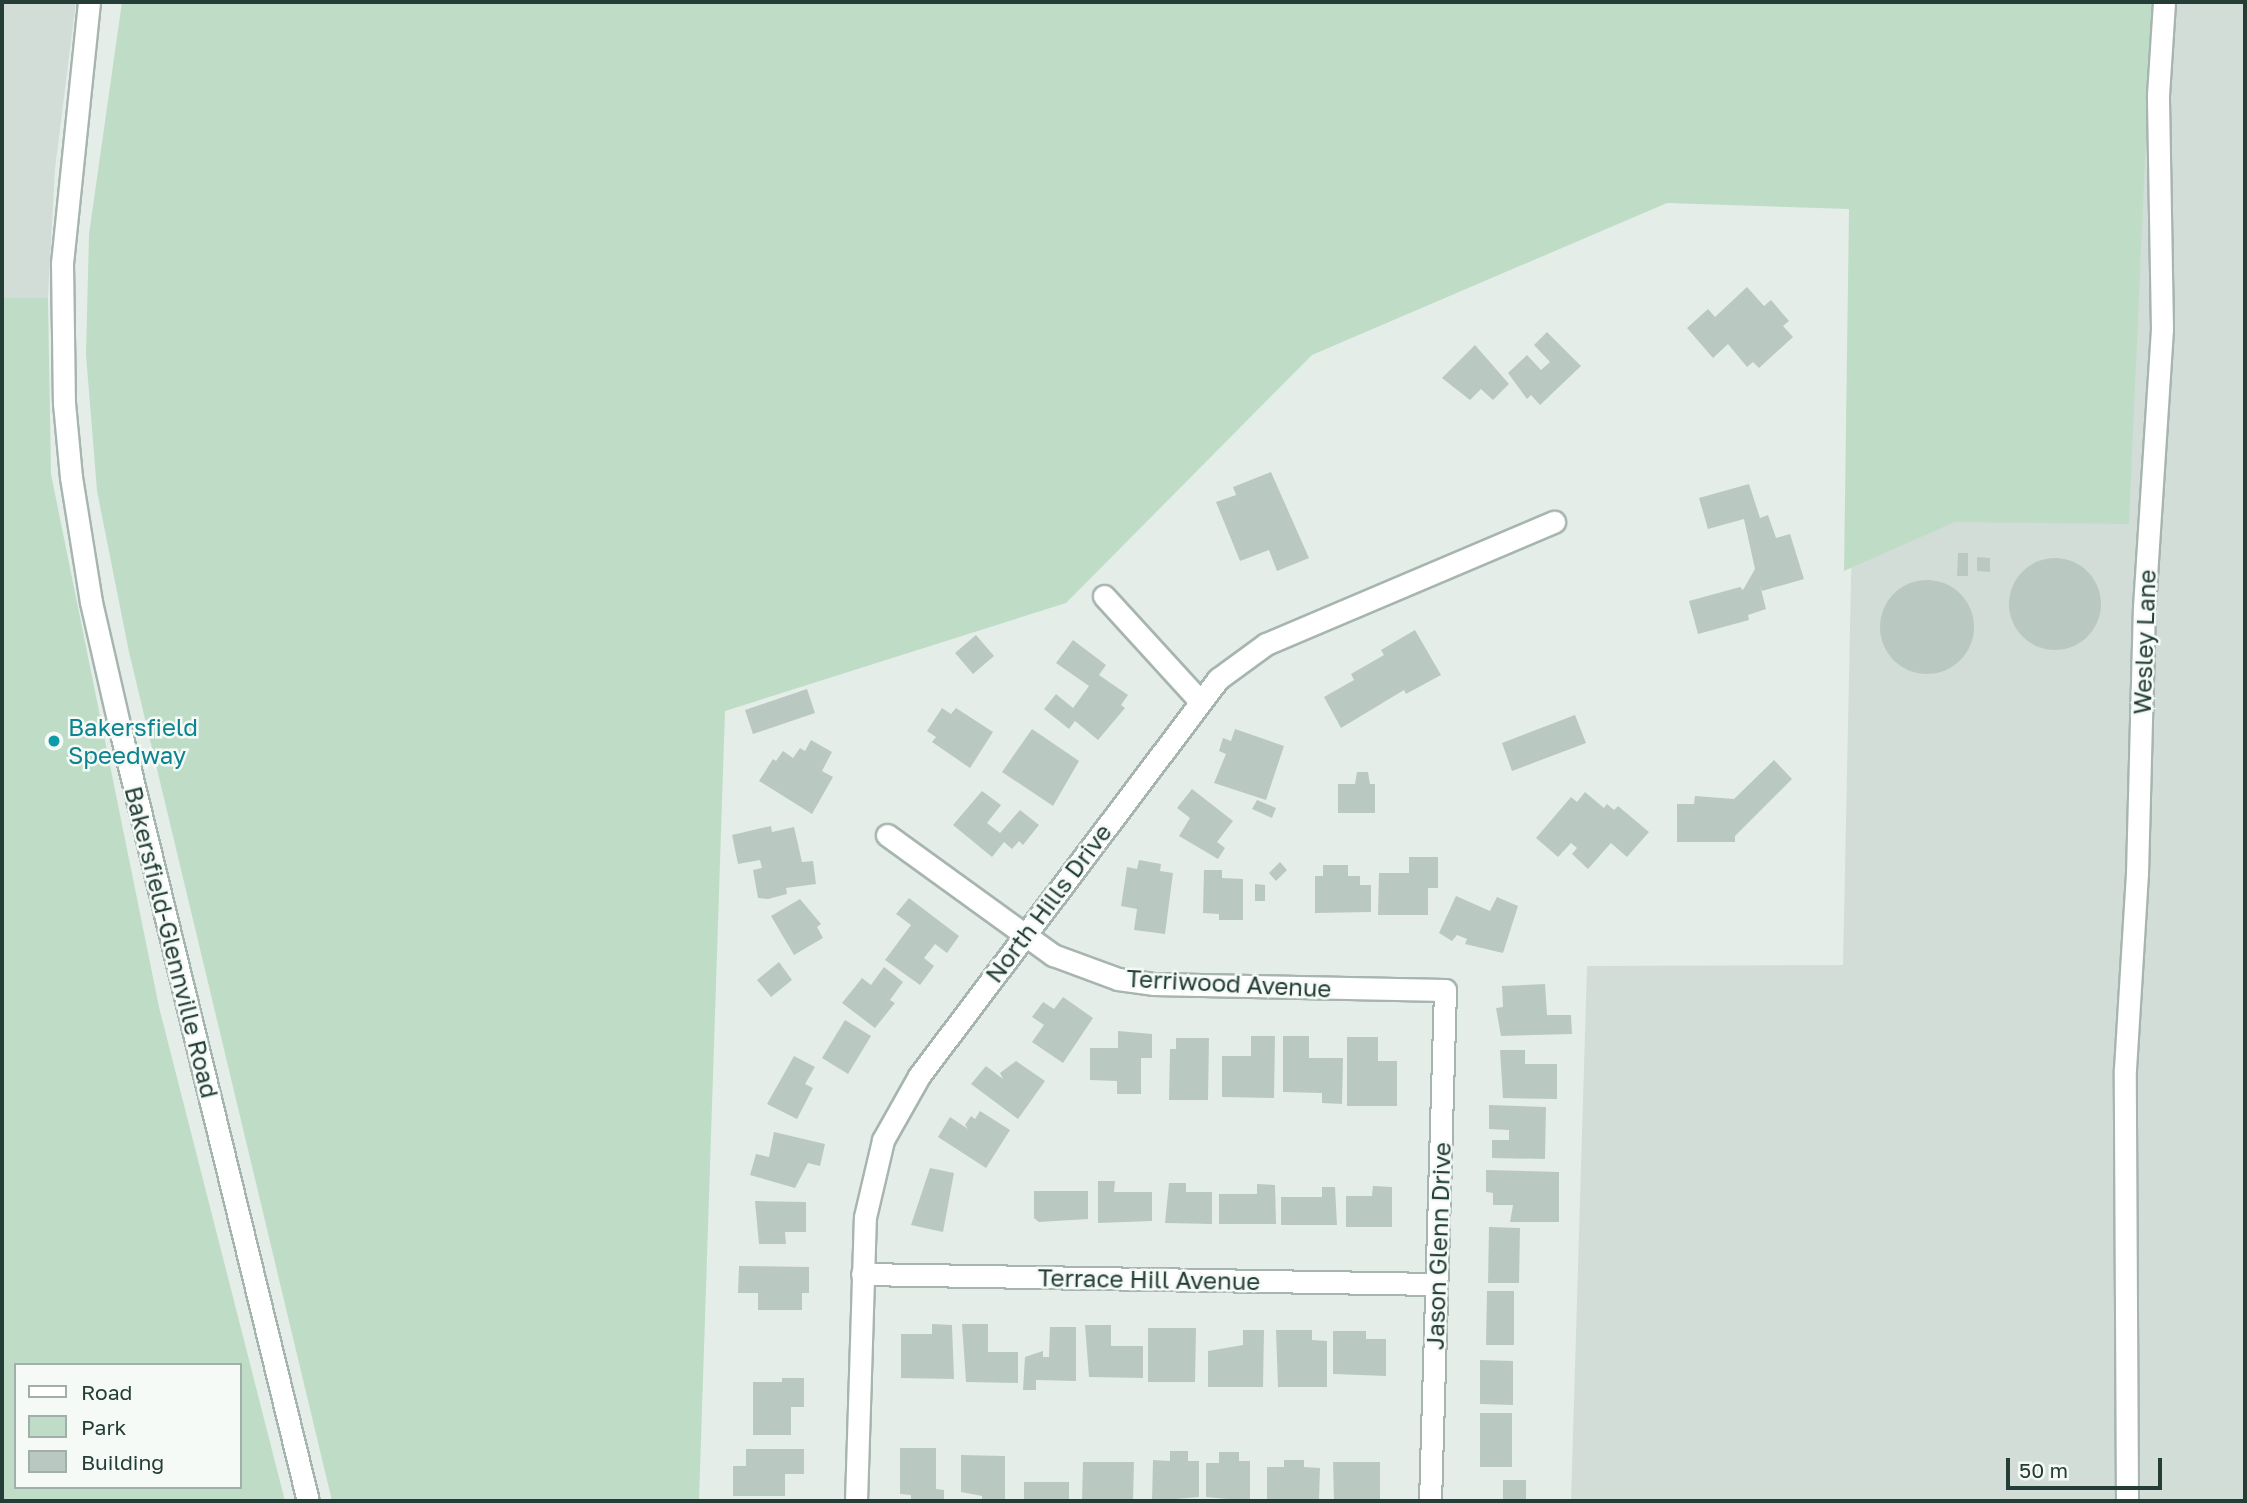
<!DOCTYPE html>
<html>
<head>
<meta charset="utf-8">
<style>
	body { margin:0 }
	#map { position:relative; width:2247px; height:1503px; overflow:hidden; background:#e5ede9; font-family:"Golos Text",sans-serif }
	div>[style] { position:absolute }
	.built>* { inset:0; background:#d3ddd8 }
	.green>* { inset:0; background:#bfddc6 }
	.building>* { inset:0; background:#bac8c2 }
	.round { border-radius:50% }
	.roads { filter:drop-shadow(2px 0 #a7b5b0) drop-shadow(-2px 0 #a7b5b0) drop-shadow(0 2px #a7b5b0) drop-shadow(0 -2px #a7b5b0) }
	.minor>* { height:21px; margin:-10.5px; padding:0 10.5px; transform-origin:10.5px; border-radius:10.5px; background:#fff }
	.dots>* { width:19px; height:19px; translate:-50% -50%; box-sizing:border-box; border:4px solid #f5faf7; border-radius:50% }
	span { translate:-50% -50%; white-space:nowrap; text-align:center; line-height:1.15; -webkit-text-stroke:5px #f5faf7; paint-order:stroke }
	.street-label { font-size:24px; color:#243e37 }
	.culture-label { font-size:24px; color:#0d838f }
	.left { translate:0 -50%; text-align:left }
	.frame { position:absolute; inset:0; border:4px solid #243e37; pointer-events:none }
	.legend { position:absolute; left:14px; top:1363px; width:228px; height:126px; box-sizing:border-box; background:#f5faf7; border:2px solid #a1afaa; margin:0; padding:9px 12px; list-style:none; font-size:21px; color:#243e37 }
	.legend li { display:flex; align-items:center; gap:14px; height:35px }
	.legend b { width:35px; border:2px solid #a1afaa }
	.scale { position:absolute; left:2006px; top:1458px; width:156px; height:32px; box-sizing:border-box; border:4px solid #243e37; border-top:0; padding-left:9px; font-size:21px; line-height:24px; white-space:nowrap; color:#243e37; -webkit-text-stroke:5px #f5faf7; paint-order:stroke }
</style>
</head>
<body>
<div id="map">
	<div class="built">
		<div style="clip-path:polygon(2px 2px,76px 2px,55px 169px,48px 298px,2px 298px)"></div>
		<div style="clip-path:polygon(1863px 2px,2245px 2px,2245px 1501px,1571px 1501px,1587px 966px,1843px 965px)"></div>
	</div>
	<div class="green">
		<div style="clip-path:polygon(122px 2px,2152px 2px,2129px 524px,1955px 522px,1844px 571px,1849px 209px,1667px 203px,1312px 355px,1066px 603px,725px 711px,699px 1501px,332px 1501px,129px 652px,97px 491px,86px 355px,89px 234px)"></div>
		<div style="clip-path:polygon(evenodd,2px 298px,48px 298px,51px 474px,159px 1007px,285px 1501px,2px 1501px,2px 298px,16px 1365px,240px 1365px,240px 1487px,16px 1487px,16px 1365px)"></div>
	</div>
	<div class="building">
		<div style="clip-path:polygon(1747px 287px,1764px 306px,1771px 300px,1789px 321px,1783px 326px,1793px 337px,1759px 368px,1753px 362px,1747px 367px,1728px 344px,1713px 358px,1687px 328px,1708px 309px,1715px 317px)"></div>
		<div style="clip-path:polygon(1547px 332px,1581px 366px,1540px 405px,1531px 395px,1527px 399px,1508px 373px,1527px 355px,1541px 370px,1550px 362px,1534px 345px)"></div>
		<div style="clip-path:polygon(1475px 345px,1509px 384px,1493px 400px,1481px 389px,1470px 400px,1442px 378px)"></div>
		<div style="clip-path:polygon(1271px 472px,1309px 558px,1277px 571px,1269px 550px,1240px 561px,1216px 502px,1236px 495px,1233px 487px)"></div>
		<div style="clip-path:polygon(1749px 484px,1760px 518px,1768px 515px,1776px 538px,1790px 534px,1804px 579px,1762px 591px,1760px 585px,1766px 609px,1748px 615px,1749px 620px,1698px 634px,1689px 601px,1740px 587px,1743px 590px,1755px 569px,1744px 519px,1708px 529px,1699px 498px)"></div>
		<div style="clip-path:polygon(1958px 553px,1968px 553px,1968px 576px,1957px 576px)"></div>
		<div style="clip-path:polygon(1977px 557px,1990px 558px,1990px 572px,1977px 571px)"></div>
		<div class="round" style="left:2009px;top:558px;width:92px;height:92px"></div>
		<div class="round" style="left:1880px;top:580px;width:94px;height:94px"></div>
		<div style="clip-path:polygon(1415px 630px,1441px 675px,1406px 694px,1404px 690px,1341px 728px,1324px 697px,1354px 680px,1351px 674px,1384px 655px,1381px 650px)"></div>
		<div style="clip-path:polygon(976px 635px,994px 656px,973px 674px,955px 653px)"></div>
		<div style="clip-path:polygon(1073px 640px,1106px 665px,1099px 675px,1128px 695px,1121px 705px,1125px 708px,1098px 740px,1075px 721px,1069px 729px,1044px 709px,1056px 694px,1073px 708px,1089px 686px,1056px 663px)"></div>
		<div style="clip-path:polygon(807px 689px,815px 713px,753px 734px,745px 710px)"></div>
		<div style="clip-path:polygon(942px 708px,951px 714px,956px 708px,993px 732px,970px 768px,932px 742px,936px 737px,927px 731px)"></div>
		<div style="clip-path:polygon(1575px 715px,1586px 743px,1512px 771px,1502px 743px)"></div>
		<div style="clip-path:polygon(1032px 729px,1079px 761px,1053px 806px,1002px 772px)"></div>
		<div style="clip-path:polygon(1235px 729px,1284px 746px,1266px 800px,1214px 783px,1226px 754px,1219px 751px,1223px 738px,1231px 741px)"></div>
		<div style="clip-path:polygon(811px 740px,832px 752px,822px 771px,833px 777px,812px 814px,759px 781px,773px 759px,776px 761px,783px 751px,793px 758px,800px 748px,805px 751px)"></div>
		<div style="clip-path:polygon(1774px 760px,1792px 779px,1735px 836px,1735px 842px,1677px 842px,1677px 804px,1694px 804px,1695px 796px,1734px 799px)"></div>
		<div style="clip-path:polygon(1357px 772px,1368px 772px,1370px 784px,1375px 784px,1375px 813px,1338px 813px,1338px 784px,1355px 784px)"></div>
		<div style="clip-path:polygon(1192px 789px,1233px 821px,1217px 842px,1225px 848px,1218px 859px,1179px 836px,1190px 818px,1177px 808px)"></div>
		<div style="clip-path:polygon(982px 791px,1001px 805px,987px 823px,1000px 833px,1020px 810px,1039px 825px,1023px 845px,1019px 841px,1012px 849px,1004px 842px,992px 857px,953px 825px)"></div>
		<div style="clip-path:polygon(1585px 792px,1604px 808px,1607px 804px,1614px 810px,1618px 806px,1649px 832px,1627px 857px,1611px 843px,1588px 869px,1572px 854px,1577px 848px,1571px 843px,1558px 857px,1536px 838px,1571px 797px,1577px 802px)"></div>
		<div style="clip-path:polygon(1257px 800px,1276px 808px,1272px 818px,1252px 809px)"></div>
		<div style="clip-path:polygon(771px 826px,772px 832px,794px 827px,802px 862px,813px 861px,816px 884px,786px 888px,787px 894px,768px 899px,758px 898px,753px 870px,762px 868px,760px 860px,738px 864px,732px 835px)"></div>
		<div style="clip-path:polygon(1409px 857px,1438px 857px,1438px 888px,1428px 888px,1428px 915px,1378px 915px,1379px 873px,1409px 873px)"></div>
		<div style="clip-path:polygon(1139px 860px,1161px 864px,1160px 871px,1173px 873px,1165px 934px,1134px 930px,1137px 909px,1121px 906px,1127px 867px,1137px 869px)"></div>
		<div style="clip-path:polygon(1280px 862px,1287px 870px,1276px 881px,1269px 873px)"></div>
		<div style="clip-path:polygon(1323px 865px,1348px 865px,1348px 876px,1360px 876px,1360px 885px,1371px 885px,1371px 912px,1315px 913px,1315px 876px,1323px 876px)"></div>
		<div style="clip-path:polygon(1204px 870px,1222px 870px,1222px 878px,1243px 879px,1243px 920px,1219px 920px,1219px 914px,1203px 913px)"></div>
		<div style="clip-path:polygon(1255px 884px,1265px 885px,1265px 901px,1255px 901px)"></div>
		<div style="clip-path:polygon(1456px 896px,1490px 911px,1497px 897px,1518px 906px,1503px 953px,1465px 944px,1467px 939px,1457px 935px,1452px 941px,1439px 933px)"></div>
		<div style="clip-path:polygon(909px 898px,959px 936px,947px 953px,935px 944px,924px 958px,934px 966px,920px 985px,885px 960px,911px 925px,896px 914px)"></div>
		<div style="clip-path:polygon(800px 899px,821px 924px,817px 927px,823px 938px,794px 955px,771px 916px)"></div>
		<div style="clip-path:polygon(779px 962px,792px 980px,771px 997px,757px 980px)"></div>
		<div style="clip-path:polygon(884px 967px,903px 982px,890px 1000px,895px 1003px,875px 1028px,842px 1003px,862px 978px,871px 985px)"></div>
		<div style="clip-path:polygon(1545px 984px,1547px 1015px,1571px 1015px,1572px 1034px,1501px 1036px,1496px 1008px,1503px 1007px,1502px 986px)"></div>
		<div style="clip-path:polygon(1063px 997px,1093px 1018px,1063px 1063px,1032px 1042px,1044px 1025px,1032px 1017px,1043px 1002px,1054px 1009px)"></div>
		<div style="clip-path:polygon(845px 1020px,871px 1036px,848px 1074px,822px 1058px)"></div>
		<div style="clip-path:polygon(1118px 1031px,1152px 1034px,1152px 1058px,1141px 1058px,1141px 1094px,1117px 1094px,1117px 1081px,1090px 1080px,1090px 1048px,1118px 1048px)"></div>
		<div style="clip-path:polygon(1251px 1036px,1275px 1036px,1274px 1098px,1222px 1097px,1222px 1056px,1251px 1056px)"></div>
		<div style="clip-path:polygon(1283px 1036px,1309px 1036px,1309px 1058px,1343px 1058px,1342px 1104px,1322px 1103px,1322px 1093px,1283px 1092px)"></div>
		<div style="clip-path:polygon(1347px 1037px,1378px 1037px,1378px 1061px,1397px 1061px,1397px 1106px,1347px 1106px)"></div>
		<div style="clip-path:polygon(1176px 1038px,1209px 1038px,1208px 1100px,1169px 1100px,1170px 1049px,1176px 1049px)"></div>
		<div style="clip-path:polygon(1500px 1050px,1525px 1050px,1525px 1064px,1557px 1064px,1557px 1099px,1503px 1098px)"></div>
		<div style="clip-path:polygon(794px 1056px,815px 1067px,805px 1084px,813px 1088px,797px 1119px,767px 1104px)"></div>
		<div style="clip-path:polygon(1016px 1061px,1045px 1081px,1018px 1119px,971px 1084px,986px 1066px,1003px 1079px,1000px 1073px)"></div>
		<div style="clip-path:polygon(1489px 1105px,1546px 1107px,1545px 1159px,1492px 1158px,1492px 1140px,1509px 1140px,1509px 1130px,1489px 1129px)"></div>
		<div style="clip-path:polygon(980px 1111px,1010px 1130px,986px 1168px,938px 1137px,950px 1117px,968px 1129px,965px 1125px,971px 1116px,975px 1119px)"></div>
		<div style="clip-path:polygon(774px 1132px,825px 1144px,820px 1166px,808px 1163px,795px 1188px,750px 1175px,756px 1154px,769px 1157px)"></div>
		<div style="clip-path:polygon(930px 1168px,954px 1173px,943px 1232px,911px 1225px)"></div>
		<div style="clip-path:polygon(1486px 1170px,1559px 1172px,1559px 1222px,1510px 1222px,1513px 1205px,1493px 1205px,1493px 1193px,1486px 1192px)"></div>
		<div style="clip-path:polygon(1098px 1181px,1115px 1181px,1114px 1192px,1152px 1192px,1152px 1221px,1098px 1223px)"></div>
		<div style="clip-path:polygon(1169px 1183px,1186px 1183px,1186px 1192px,1212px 1192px,1212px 1224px,1165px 1223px)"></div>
		<div style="clip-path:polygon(1257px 1184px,1275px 1185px,1276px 1224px,1219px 1224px,1219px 1194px,1257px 1194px)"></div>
		<div style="clip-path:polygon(1373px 1186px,1392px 1187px,1392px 1227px,1346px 1227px,1346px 1196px,1372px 1196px)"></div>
		<div style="clip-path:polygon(1322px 1187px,1335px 1187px,1337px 1225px,1281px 1225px,1281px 1197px,1322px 1197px)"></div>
		<div style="clip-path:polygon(1034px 1191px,1088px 1191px,1088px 1219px,1039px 1222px,1034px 1218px)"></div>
		<div style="clip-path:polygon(755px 1201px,806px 1202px,806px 1232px,785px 1232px,786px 1244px,759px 1244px)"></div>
		<div style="clip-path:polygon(1489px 1227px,1520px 1228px,1519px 1283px,1488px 1283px)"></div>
		<div style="clip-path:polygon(739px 1266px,809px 1267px,809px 1293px,802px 1293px,802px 1310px,758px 1310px,758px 1293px,738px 1293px)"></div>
		<div style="clip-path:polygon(1487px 1291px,1514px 1291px,1514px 1345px,1486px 1345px)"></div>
		<div style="clip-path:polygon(932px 1324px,952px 1325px,954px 1379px,901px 1378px,901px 1334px,932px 1334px)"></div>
		<div style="clip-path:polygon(962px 1324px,988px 1324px,988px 1352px,1018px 1352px,1018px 1383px,966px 1382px)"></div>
		<div style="clip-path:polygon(1085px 1325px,1111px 1325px,1111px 1346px,1143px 1346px,1143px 1378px,1089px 1377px)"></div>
		<div style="clip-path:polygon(1050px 1327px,1076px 1327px,1076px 1381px,1036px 1380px,1036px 1390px,1023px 1390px,1025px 1357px,1043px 1351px,1043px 1357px,1049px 1357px)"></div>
		<div style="clip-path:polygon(1148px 1328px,1196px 1328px,1195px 1382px,1148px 1382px)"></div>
		<div style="clip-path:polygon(1243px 1330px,1264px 1330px,1263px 1387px,1208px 1387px,1208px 1351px,1243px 1345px)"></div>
		<div style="clip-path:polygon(1276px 1330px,1312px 1330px,1312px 1340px,1327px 1341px,1327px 1387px,1278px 1387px)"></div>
		<div style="clip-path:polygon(1333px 1331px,1366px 1331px,1366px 1339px,1386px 1339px,1386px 1376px,1333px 1374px)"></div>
		<div style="clip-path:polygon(1480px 1360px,1513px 1361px,1513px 1405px,1480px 1404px)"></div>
		<div style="clip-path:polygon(782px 1378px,804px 1378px,804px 1407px,791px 1407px,791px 1435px,753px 1435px,753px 1382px,782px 1382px)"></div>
		<div style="clip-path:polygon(1480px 1413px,1512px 1413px,1512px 1467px,1480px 1467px)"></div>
		<div style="clip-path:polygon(900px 1448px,936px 1448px,936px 1489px,944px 1490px,944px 1501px,911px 1501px,911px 1495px,900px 1494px)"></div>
		<div style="clip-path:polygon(746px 1449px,804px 1449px,804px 1474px,785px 1474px,785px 1496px,733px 1496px,733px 1466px,746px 1466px)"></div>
		<div style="clip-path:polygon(1170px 1451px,1188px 1451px,1188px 1461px,1199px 1461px,1199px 1497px,1152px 1501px,1153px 1460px,1170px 1461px)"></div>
		<div style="clip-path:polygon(1219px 1452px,1239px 1452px,1239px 1461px,1250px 1461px,1250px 1501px,1206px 1497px,1206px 1463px,1219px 1463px)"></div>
		<div style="clip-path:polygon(961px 1455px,1005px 1456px,1005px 1501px,982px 1501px,982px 1496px,961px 1492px)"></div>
		<div style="clip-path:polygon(1284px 1460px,1304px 1460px,1304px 1467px,1320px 1468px,1319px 1501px,1267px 1501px,1267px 1467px,1284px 1467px)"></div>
		<div style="clip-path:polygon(1083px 1462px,1134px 1462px,1133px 1501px,1082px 1501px)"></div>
		<div style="clip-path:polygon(1333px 1462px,1380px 1462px,1380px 1500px,1334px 1501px)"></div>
		<div style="clip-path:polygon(1503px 1480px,1526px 1480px,1526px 1501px,1491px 1501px,1503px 1499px)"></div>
		<div style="clip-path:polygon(1024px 1482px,1069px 1482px,1069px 1501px,1024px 1501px)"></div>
	</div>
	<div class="roads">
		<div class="minor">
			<div style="left:89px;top:2px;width:262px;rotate:95.9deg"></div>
			<div style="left:62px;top:263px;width:140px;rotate:89.2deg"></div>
			<div style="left:64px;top:403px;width:74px;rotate:84.6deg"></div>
			<div style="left:71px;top:477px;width:127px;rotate:80.9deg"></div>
			<div style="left:91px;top:602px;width:134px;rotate:77.1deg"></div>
			<div style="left:121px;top:733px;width:790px;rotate:76.32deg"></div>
			<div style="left:1104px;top:596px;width:141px;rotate:47.6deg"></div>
			<div style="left:887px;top:835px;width:205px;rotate:35.9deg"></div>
			<div style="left:1053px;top:955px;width:69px;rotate:20.3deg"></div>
			<div style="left:1118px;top:979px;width:35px;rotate:8deg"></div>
			<div style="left:1153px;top:984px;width:292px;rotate:1.2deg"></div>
			<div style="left:1445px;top:990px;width:511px;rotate:91.68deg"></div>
			<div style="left:862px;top:1274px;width:574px;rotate:1deg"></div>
			<div style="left:856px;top:1501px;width:284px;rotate:-88.2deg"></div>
			<div style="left:865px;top:1217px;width:79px;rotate:-76.8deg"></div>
			<div style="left:883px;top:1140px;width:73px;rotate:-60.6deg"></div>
			<div style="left:919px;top:1076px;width:497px;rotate:-53deg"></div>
			<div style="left:1218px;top:679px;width:59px;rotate:-36.1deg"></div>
			<div style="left:1266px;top:644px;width:313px;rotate:-23deg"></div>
			<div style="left:2127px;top:1501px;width:432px;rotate:-90.3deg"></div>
			<div style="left:2125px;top:1069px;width:196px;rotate:-86.5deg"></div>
			<div style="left:2137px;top:873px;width:266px;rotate:-88.5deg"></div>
			<div style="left:2144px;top:607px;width:279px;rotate:-86.3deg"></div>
			<div style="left:2162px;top:329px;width:234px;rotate:-91deg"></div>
			<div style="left:2158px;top:95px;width:93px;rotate:-86.3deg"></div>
		</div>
	</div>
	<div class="dots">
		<div style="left:54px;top:741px;background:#0f9aa8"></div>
	</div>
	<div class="street-label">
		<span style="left:2144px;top:642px;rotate:-88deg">Wesley Lane</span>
		<span style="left:1048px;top:903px;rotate:-53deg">North Hills Drive</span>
		<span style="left:172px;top:942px;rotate:76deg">Bakersfield-Glennville Road</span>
		<span style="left:1229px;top:983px;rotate:3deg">Terriwood Avenue</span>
		<span style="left:1438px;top:1246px;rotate:-88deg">Jason Glenn Drive</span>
		<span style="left:1149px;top:1279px;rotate:1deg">Terrace Hill Avenue</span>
	</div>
	<div class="culture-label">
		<span class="left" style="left:68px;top:741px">Bakersfield<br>Speedway</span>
	</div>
	<div class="frame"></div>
	<ul class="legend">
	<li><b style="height:9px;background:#fff"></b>Road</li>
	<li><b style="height:19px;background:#bfddc6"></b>Park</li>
	<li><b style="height:19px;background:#bac8c2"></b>Building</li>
	</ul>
	<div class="scale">50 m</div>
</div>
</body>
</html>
